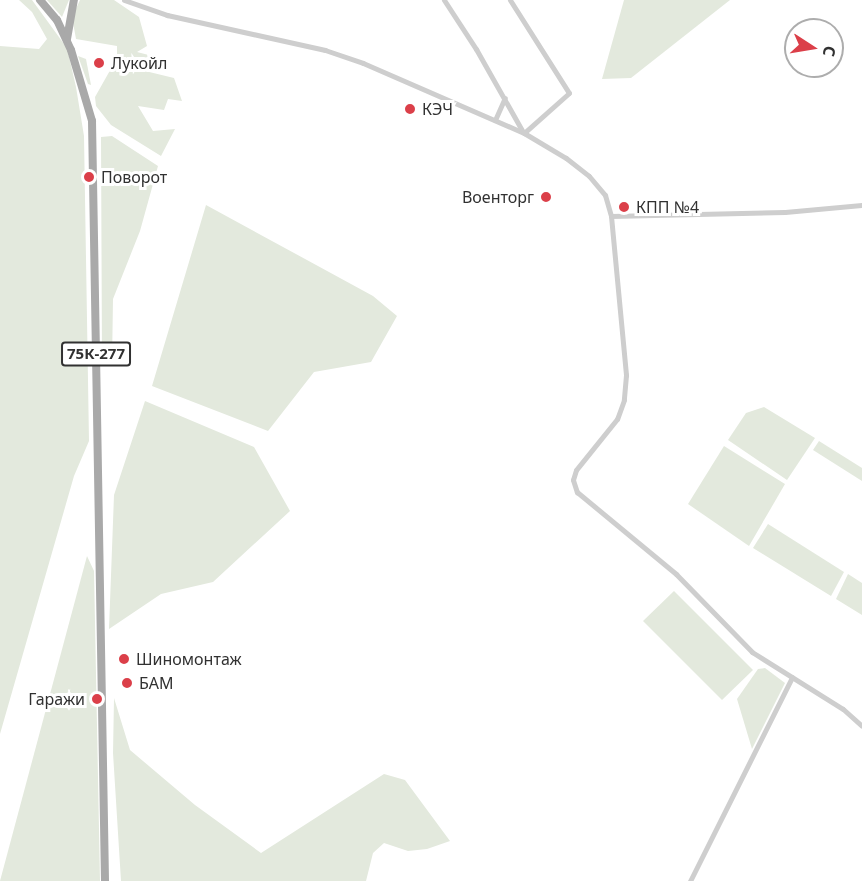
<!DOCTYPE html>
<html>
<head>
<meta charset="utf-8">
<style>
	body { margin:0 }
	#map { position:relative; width:862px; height:881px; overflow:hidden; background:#fff; font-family:"Noto Sans",sans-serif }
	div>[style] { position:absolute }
	.green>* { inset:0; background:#e3e9dd }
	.minor>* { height:5px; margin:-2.5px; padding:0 2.5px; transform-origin:2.5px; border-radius:2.5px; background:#cecece }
	.primary>* { height:8px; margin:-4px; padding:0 4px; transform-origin:4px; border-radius:4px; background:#a9a9a9 }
	.dots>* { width:16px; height:16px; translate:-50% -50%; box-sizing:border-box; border:3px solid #fff; border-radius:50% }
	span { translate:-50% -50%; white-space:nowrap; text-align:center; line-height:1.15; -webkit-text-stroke:6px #fff; paint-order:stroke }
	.shield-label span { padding:2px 4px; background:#fff; border:2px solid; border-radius:4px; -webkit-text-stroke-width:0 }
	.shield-label { font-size:15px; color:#313131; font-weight:700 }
	.poi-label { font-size:16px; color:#313131 }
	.left { translate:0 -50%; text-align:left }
	.right { translate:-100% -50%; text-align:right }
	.north { position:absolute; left:784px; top:18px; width:60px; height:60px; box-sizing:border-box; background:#fff; border:2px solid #adadad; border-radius:50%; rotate:102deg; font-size:16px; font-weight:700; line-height:24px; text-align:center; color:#313131 }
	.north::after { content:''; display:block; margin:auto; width:21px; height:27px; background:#db3f49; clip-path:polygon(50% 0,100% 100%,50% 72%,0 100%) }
</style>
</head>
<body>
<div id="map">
	<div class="green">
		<div style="clip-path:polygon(19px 0,32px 0,67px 48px,76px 87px,84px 136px,89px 441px,74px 476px,0 734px,0 46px,39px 49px,47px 39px,32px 12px)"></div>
		<div style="clip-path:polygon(47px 0,69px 0,62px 17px)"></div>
		<div style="clip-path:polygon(80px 0,114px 0,139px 17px,147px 46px,137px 52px,168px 60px,147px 64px,141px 70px,174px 78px,182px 101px,168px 99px,164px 110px,138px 106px,153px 131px,175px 129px,161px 156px,111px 125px,96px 106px,95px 97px,117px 58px,117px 46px,76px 39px,72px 17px)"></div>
		<div style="clip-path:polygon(624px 0,730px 0,631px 78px,602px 79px)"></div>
		<div style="clip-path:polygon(78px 56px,86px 59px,91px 85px,88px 84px)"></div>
		<div style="clip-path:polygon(112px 136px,158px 166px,140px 231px,113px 299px,112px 364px,102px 363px,101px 137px)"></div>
		<div style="clip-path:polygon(206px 205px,373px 296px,397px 316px,371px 362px,314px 372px,268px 431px,152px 386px)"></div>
		<div style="clip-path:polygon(145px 401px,254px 447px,290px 511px,213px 582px,161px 594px,109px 629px,114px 495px)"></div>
		<div style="clip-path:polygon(764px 407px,815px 438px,787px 480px,728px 440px,746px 413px)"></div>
		<div style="clip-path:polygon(819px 441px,862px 468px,862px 481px,813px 450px)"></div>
		<div style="clip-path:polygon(724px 446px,785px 484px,749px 546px,688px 504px)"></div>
		<div style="clip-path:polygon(768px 524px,844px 572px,831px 596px,753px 548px)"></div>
		<div style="clip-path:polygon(87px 556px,94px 571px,100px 881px,0 881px)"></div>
		<div style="clip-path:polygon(848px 574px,862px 583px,862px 615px,836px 599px)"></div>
		<div style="clip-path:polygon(674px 591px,753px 670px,722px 700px,643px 621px)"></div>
		<div style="clip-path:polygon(765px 668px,785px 683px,752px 749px,737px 699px,758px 669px)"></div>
		<div style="clip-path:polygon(114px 698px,130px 750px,195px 805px,261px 853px,384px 774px,405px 780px,450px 841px,427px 849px,408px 851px,384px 843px,373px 853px,366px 881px,121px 881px,113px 753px)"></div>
	</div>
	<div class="minor">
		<div style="left:124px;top:0;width:46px;rotate:19.2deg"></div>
		<div style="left:167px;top:15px;width:162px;rotate:12.5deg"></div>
		<div style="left:325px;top:50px;width:40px;rotate:18.9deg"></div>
		<div style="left:363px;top:63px;width:176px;rotate:23.5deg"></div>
		<div style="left:524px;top:133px;width:49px;rotate:30.8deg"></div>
		<div style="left:566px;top:158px;width:29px;rotate:38deg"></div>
		<div style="left:589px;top:176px;width:25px;rotate:50deg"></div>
		<div style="left:605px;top:195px;width:22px;rotate:74deg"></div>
		<div style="left:611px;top:216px;width:160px;rotate:84.6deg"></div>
		<div style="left:626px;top:375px;width:25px;rotate:95deg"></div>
		<div style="left:624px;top:400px;width:20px;rotate:110deg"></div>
		<div style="left:617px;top:419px;width:65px;rotate:128.8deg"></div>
		<div style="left:576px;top:470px;width:10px;rotate:107deg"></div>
		<div style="left:573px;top:480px;width:13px;rotate:72deg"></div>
		<div style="left:577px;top:492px;width:129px;rotate:39.6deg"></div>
		<div style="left:676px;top:574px;width:109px;rotate:45.7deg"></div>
		<div style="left:752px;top:652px;width:107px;rotate:32.1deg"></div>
		<div style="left:843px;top:709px;width:25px;rotate:42deg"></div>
		<div style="left:444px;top:0;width:59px;rotate:56.9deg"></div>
		<div style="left:476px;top:49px;width:95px;rotate:60.5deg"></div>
		<div style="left:510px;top:0;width:110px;rotate:57.6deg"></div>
		<div style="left:569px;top:93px;width:60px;rotate:138.4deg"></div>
		<div style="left:495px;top:120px;width:24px;rotate:-66deg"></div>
		<div style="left:611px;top:216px;width:174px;rotate:-1.3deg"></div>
		<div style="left:785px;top:212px;width:77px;rotate:-5.2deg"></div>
		<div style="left:690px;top:881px;width:228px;rotate:-63.4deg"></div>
	</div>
	<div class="primary">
		<div style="left:40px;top:0;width:26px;rotate:50deg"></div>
		<div style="left:57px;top:20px;width:33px;rotate:65deg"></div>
		<div style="left:71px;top:50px;width:74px;rotate:73.5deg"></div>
		<div style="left:92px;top:121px;width:760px;rotate:89.02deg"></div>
		<div style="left:67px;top:39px;width:40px;rotate:-80deg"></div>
	</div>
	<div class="dots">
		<div style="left:99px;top:63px;background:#db3f49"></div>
		<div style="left:410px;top:109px;background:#db3f49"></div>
		<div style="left:89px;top:177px;background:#db3f49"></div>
		<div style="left:546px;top:197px;background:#db3f49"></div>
		<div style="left:624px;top:207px;background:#db3f49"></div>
		<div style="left:124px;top:659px;background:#db3f49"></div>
		<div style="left:127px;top:683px;background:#db3f49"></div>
		<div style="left:97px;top:699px;background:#db3f49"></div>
	</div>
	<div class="shield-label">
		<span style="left:96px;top:354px">75К-277</span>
	</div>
	<div class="poi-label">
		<span class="left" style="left:111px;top:63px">Лукойл</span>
		<span class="left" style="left:422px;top:109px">КЭЧ</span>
		<span class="left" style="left:101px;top:177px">Поворот</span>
		<span class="right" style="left:534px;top:197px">Военторг</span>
		<span class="left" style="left:636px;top:207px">КПП №4</span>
		<span class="left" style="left:136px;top:659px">Шиномонтаж</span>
		<span class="left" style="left:139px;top:683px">БАМ</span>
		<span class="right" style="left:85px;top:699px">Гаражи</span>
	</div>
	<div class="north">С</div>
</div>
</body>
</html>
